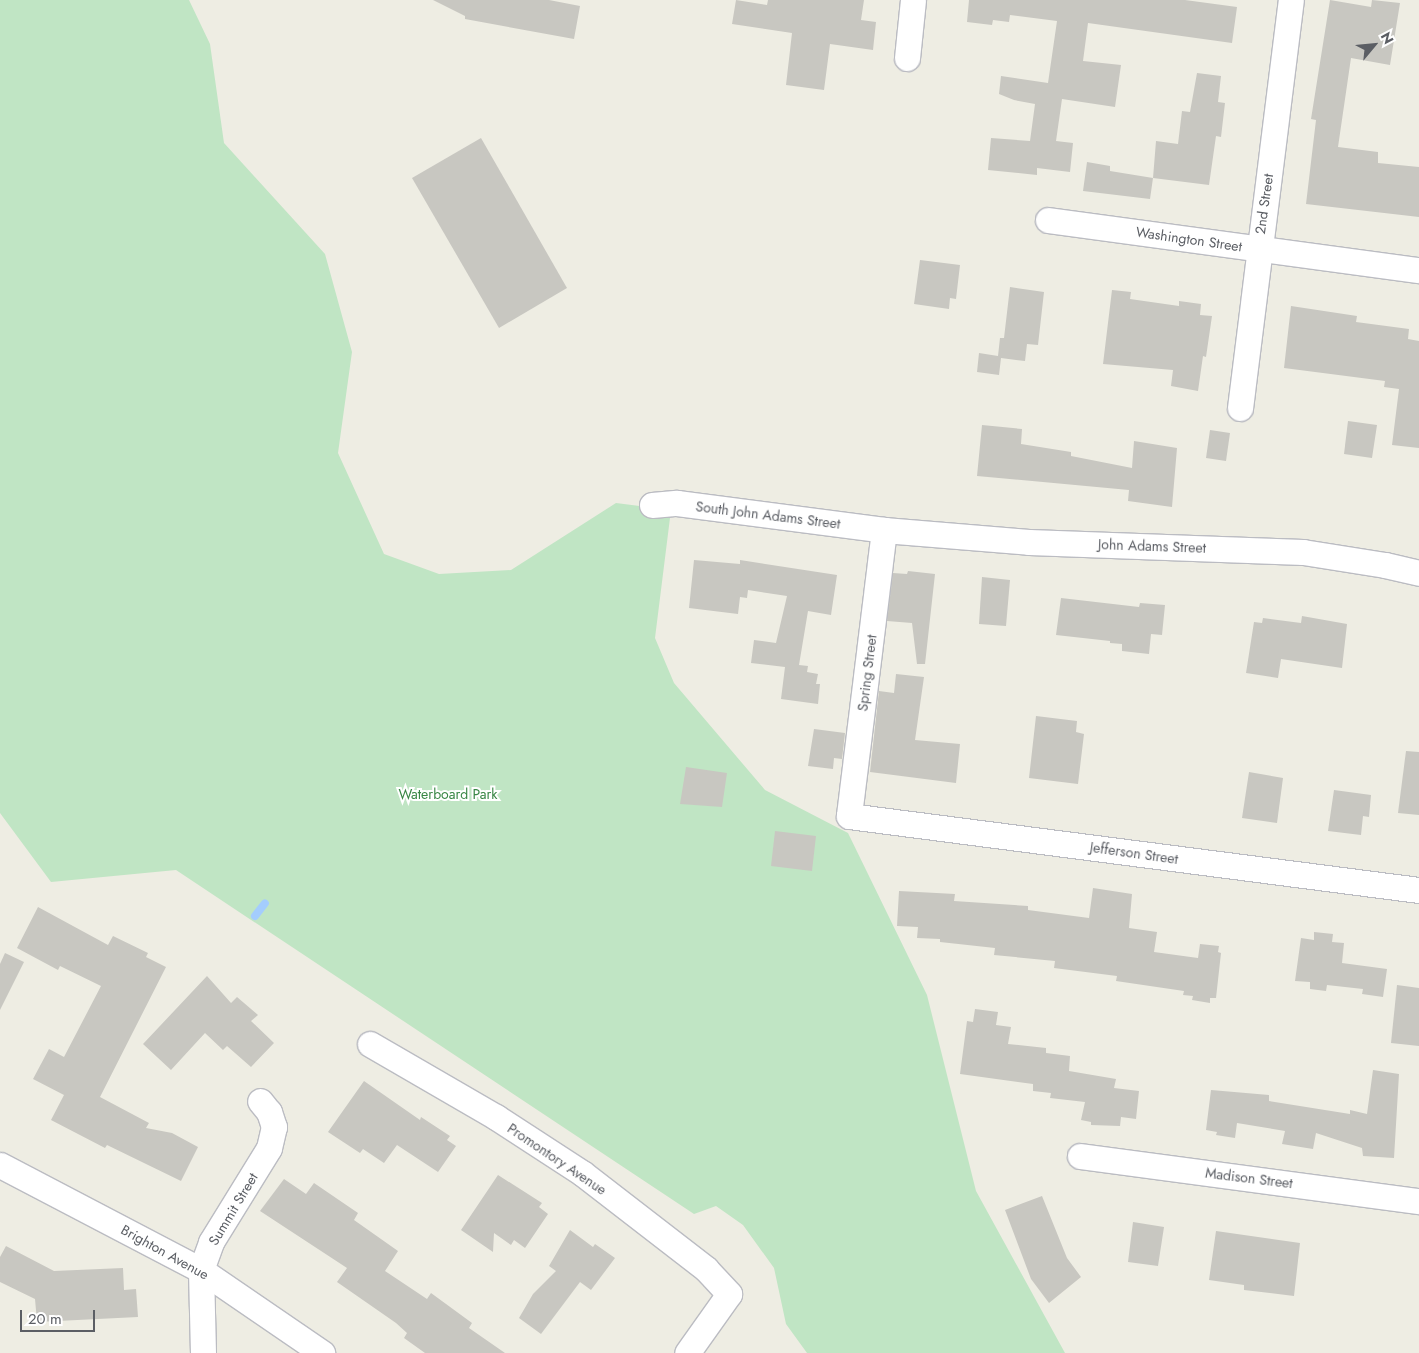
<!DOCTYPE html>
<html>
<head>
<meta charset="utf-8">
<style>
	body { margin:0 }
	#map { position:relative; width:1419px; height:1353px; overflow:hidden; background:#eeede3; font-family:Jost,sans-serif }
	div>[style] { position:absolute }
	.green>* { inset:0; background:#c0e5c4 }
	.stream>* { height:8px; margin:-4px; padding:0 4px; transform-origin:4px; border-radius:4px; background:#a4cdfd }
	.building>* { inset:0; background:#c8c7c1 }
	.roads { filter:drop-shadow(1px 0 #bbbcc2) drop-shadow(-1px 0 #bbbcc2) drop-shadow(0 1px #bbbcc2) drop-shadow(0 -1px #bbbcc2) }
	.minor>* { height:25px; margin:-12.5px; padding:0 12.5px; transform-origin:12.5px; border-radius:12.5px; background:#fff }
	span { translate:-50% -50%; white-space:nowrap; text-align:center; line-height:1.15; -webkit-text-stroke:4px #fff; paint-order:stroke }
	.street-label { font-size:14px; color:#5b5e64 }
	.park-label { font-size:14px; color:#388644 }
	.north { position:absolute; left:1349px; top:20px; width:50px; height:50px; -webkit-text-stroke:4px #fff; paint-order:stroke; rotate:62deg; font-size:14px; font-weight:700; line-height:20px; text-align:center; color:#5b5e64 }
	.north::after { content:''; display:block; margin:auto; width:18px; height:22px; background:#5b5e64; clip-path:polygon(50% 0,100% 100%,50% 72%,0 100%) }
	.scale { position:absolute; left:20px; top:1310px; width:75px; height:22px; box-sizing:border-box; border:2px solid #5b5e64; border-top:0; padding-left:6px; font-size:15px; line-height:18px; white-space:nowrap; color:#5b5e64; -webkit-text-stroke:4px #fff; paint-order:stroke }
</style>
</head>
<body>
<div id="map">
	<div class="green">
		<div style="clip-path:polygon(0 0,189px 0,210px 44px,224px 143px,325px 254px,352px 352px,338px 453px,384px 554px,439px 574px,511px 570px,616px 503px,671px 510px,655px 638px,674px 683px,765px 790px,848px 833px,927px 995px,976px 1191px,1065px 1353px,807px 1353px,786px 1324px,774px 1268px,743px 1225px,716px 1206px,694px 1214px,176px 870px,51px 882px,0 813px)"></div>
	</div>
	<div class="stream">
		<div style="left:255px;top:916px;width:16px;rotate:-52deg"></div>
	</div>
	<div class="building">
		<div style="clip-path:polygon(433px 0,549px 0,580px 6px,574px 39px,465px 19px,465px 16px)"></div>
		<div style="clip-path:polygon(736px 0,767px 5px,768px 0,864px 0,861px 20px,876px 22px,873px 50px,830px 44px,824px 90px,786px 85px,792px 33px,732px 24px)"></div>
		<div style="clip-path:polygon(969px 0,1185px 0,1237px 7px,1232px 43px,1088px 23px,1083px 61px,1121px 65px,1115px 107px,1062px 99px,1056px 141px,1073px 143px,1070px 172px,1037px 168px,1037px 175px,988px 170px,991px 138px,1030px 141px,1035px 104px,1014px 100px,999px 94px,1001px 76px,1048px 83px,1057px 21px,1010px 15px,1009px 22px,993px 20px,992px 25px,967px 22px)"></div>
		<div style="clip-path:polygon(1330px 0,1371px 7px,1372px 0,1400px 3px,1390px 65px,1351px 58px,1338px 147px,1378px 152px,1378px 163px,1419px 167px,1419px 217px,1306px 204px,1316px 120px,1311px 119px)"></div>
		<div style="clip-path:polygon(1197px 73px,1221px 76px,1218px 102px,1225px 103px,1221px 137px,1216px 136px,1209px 185px,1153px 178px,1156px 141px,1178px 144px,1182px 111px,1190px 112px)"></div>
		<div style="clip-path:polygon(481px 138px,567px 288px,499px 328px,412px 178px)"></div>
		<div style="clip-path:polygon(1087px 162px,1110px 166px,1110px 171px,1153px 178px,1150px 199px,1083px 191px)"></div>
		<div style="clip-path:polygon(920px 260px,960px 265px,956px 299px,950px 298px,949px 309px,914px 304px)"></div>
		<div style="clip-path:polygon(1010px 287px,1044px 292px,1038px 345px,1027px 344px,1025px 361px,1001px 358px,999px 375px,977px 372px,979px 353px,998px 356px,1000px 338px,1004px 338px)"></div>
		<div style="clip-path:polygon(1112px 290px,1131px 292px,1130px 299px,1179px 306px,1179px 301px,1201px 304px,1200px 315px,1212px 316px,1206px 357px,1203px 356px,1198px 391px,1171px 386px,1173px 370px,1103px 364px)"></div>
		<div style="clip-path:polygon(1291px 306px,1357px 316px,1356px 322px,1409px 329px,1408px 339px,1419px 341px,1419px 448px,1392px 445px,1399px 389px,1384px 387px,1385px 381px,1284px 368px)"></div>
		<div style="clip-path:polygon(1348px 421px,1377px 425px,1372px 458px,1344px 454px)"></div>
		<div style="clip-path:polygon(982px 425px,1022px 429px,1021px 444px,1071px 452px,1071px 456px,1132px 468px,1134px 441px,1177px 448px,1172px 507px,1128px 501px,1129px 490px,977px 476px)"></div>
		<div style="clip-path:polygon(1210px 430px,1230px 433px,1226px 461px,1206px 458px)"></div>
		<div style="clip-path:polygon(694px 560px,740px 564px,740px 560px,837px 575px,831px 615px,808px 611px,799px 665px,808px 666px,807px 672px,818px 674px,816px 684px,820px 684px,818px 704px,781px 699px,785px 667px,751px 663px,754px 640px,776px 643px,787px 596px,748px 590px,747px 598px,740px 597px,738px 614px,689px 608px)"></div>
		<div style="clip-path:polygon(908px 571px,935px 574px,925px 664px,917px 664px,912px 623px,887px 621px,893px 573px,907px 574px)"></div>
		<div style="clip-path:polygon(982px 577px,1010px 580px,1006px 626px,979px 624px)"></div>
		<div style="clip-path:polygon(1061px 598px,1139px 607px,1140px 603px,1165px 605px,1162px 635px,1151px 634px,1149px 654px,1122px 651px,1122px 644px,1110px 643px,1110px 641px,1056px 635px)"></div>
		<div style="clip-path:polygon(1302px 616px,1347px 624px,1342px 668px,1281px 659px,1278px 678px,1246px 673px,1254px 622px,1262px 623px,1263px 618px,1301px 623px)"></div>
		<div style="clip-path:polygon(896px 674px,924px 677px,915px 740px,960px 744px,956px 783px,870px 772px,879px 691px,894px 693px)"></div>
		<div style="clip-path:polygon(1036px 716px,1077px 721px,1076px 732px,1084px 734px,1078px 784px,1029px 778px)"></div>
		<div style="clip-path:polygon(814px 729px,845px 733px,842px 759px,834px 758px,833px 769px,808px 766px)"></div>
		<div style="clip-path:polygon(1406px 751px,1419px 752px,1419px 815px,1398px 813px)"></div>
		<div style="clip-path:polygon(686px 767px,727px 773px,722px 807px,680px 804px)"></div>
		<div style="clip-path:polygon(1249px 772px,1283px 778px,1277px 823px,1242px 818px)"></div>
		<div style="clip-path:polygon(1334px 790px,1371px 795px,1369px 817px,1363px 816px,1361px 835px,1328px 831px)"></div>
		<div style="clip-path:polygon(775px 831px,816px 836px,812px 871px,771px 866px)"></div>
		<div style="clip-path:polygon(1093px 888px,1132px 894px,1129px 928px,1157px 932px,1154px 952px,1198px 958px,1200px 944px,1219px 946px,1218px 952px,1221px 953px,1216px 998px,1210px 998px,1210px 1003px,1192px 1000px,1193px 996px,1183px 995px,1184px 991px,1116px 981px,1117px 976px,1054px 968px,1055px 961px,994px 955px,995px 948px,940px 942px,940px 939px,917px 938px,918px 927px,897px 926px,899px 891px,955px 894px,954px 901px,1028px 906px,1028px 910px,1089px 918px)"></div>
		<div style="clip-path:polygon(38px 907px,108px 945px,113px 936px,148px 953px,146px 957px,166px 967px,100px 1097px,149px 1123px,146px 1128px,172px 1133px,198px 1147px,181px 1181px,107px 1145px,105px 1148px,51px 1120px,64px 1095px,33px 1079px,49px 1049px,64px 1057px,101px 986px,60px 966px,58px 970px,17px 948px)"></div>
		<div style="clip-path:polygon(1314px 932px,1333px 934px,1332px 942px,1344px 943px,1342px 963px,1387px 969px,1383px 997px,1362px 994px,1363px 989px,1327px 985px,1326px 991px,1310px 989px,1310px 982px,1295px 981px,1301px 938px,1314px 940px)"></div>
		<div style="clip-path:polygon(5px 953px,24px 962px,0 1010px,0 964px)"></div>
		<div style="clip-path:polygon(207px 976px,231px 1003px,237px 997px,258px 1015px,251px 1021px,274px 1043px,251px 1067px,227px 1046px,223px 1050px,205px 1033px,171px 1070px,143px 1044px)"></div>
		<div style="clip-path:polygon(1397px 985px,1419px 988px,1419px 1046px,1391px 1043px)"></div>
		<div style="clip-path:polygon(975px 1009px,998px 1012px,996px 1025px,1011px 1027px,1008px 1044px,1046px 1048px,1046px 1053px,1070px 1056px,1069px 1071px,1116px 1079px,1114px 1088px,1139px 1091px,1136px 1119px,1121px 1117px,1120px 1126px,1091px 1125px,1091px 1122px,1081px 1120px,1085px 1102px,1050px 1098px,1051px 1093px,1033px 1091px,1033px 1084px,960px 1074px,967px 1021px,973px 1022px)"></div>
		<div style="clip-path:polygon(1373px 1070px,1399px 1074px,1394px 1158px,1363px 1156px,1362px 1148px,1316px 1133px,1313px 1149px,1282px 1144px,1285px 1131px,1237px 1123px,1235px 1138px,1216px 1135px,1217px 1132px,1206px 1130px,1211px 1090px,1269px 1095px,1269px 1101px,1350px 1114px,1350px 1110px,1367px 1114px)"></div>
		<div style="clip-path:polygon(364px 1081px,420px 1120px,421px 1117px,450px 1136px,447px 1140px,456px 1146px,438px 1172px,397px 1145px,384px 1163px,363px 1149px,360px 1153px,328px 1132px)"></div>
		<div style="clip-path:polygon(498px 1175px,542px 1203px,539px 1207px,548px 1214px,525px 1248px,514px 1240px,511px 1245px,494px 1233px,493px 1252px,461px 1230px)"></div>
		<div style="clip-path:polygon(284px 1179px,306px 1194px,314px 1183px,358px 1213px,354px 1220px,398px 1251px,385px 1271px,427px 1299px,431px 1293px,472px 1323px,469px 1328px,505px 1353px,425px 1353px,404px 1338px,407px 1333px,396px 1323px,337px 1282px,347px 1268px,260px 1211px)"></div>
		<div style="clip-path:polygon(1042px 1196px,1067px 1258px,1081px 1277px,1049px 1303px,1031px 1279px,1005px 1210px)"></div>
		<div style="clip-path:polygon(1133px 1222px,1164px 1227px,1158px 1266px,1128px 1262px)"></div>
		<div style="clip-path:polygon(570px 1230px,593px 1247px,595px 1244px,615px 1258px,591px 1290px,580px 1282px,541px 1334px,519px 1318px,533px 1294px,556px 1271px,549px 1266px)"></div>
		<div style="clip-path:polygon(1216px 1231px,1300px 1243px,1294px 1296px,1244px 1290px,1244px 1285px,1209px 1280px)"></div>
		<div style="clip-path:polygon(6px 1246px,54px 1271px,123px 1268px,124px 1290px,136px 1289px,138px 1317px,37px 1322px,35px 1299px,0 1282px,0 1257px)"></div>
	</div>
	<div class="roads">
		<div class="minor">
			<div style="left:907px;top:58px;width:58px;rotate:-84.1deg"></div>
			<div style="left:1048px;top:220px;width:374px;rotate:7.7deg"></div>
			<div style="left:1240px;top:408px;width:411px;rotate:-82.9deg"></div>
			<div style="left:652px;top:505px;width:25px;rotate:-5deg"></div>
			<div style="left:677px;top:503px;width:209px;rotate:7.4deg"></div>
			<div style="left:884px;top:530px;width:145px;rotate:4.7deg"></div>
			<div style="left:1029px;top:542px;width:274px;rotate:2.1deg"></div>
			<div style="left:1303px;top:552px;width:83px;rotate:9deg"></div>
			<div style="left:1385px;top:565px;width:35px;rotate:13deg"></div>
			<div style="left:884px;top:530px;width:288px;rotate:97deg"></div>
			<div style="left:849px;top:816px;width:575px;rotate:7.4deg"></div>
			<div style="left:370px;top:1044px;width:146px;rotate:30.1deg"></div>
			<div style="left:496px;top:1117px;width:103px;rotate:33.1deg"></div>
			<div style="left:582px;top:1173px;width:157px;rotate:37.7deg"></div>
			<div style="left:706px;top:1269px;width:34px;rotate:47deg"></div>
			<div style="left:729px;top:1294px;width:72px;rotate:125.4deg"></div>
			<div style="left:1080px;top:1156px;width:342px;rotate:7.6deg"></div>
			<div style="left:0;top:1165px;width:227px;rotate:27.6deg"></div>
			<div style="left:201px;top:1270px;width:147px;rotate:34.4deg"></div>
			<div style="left:203px;top:1353px;width:83px;rotate:-91.4deg"></div>
			<div style="left:201px;top:1270px;width:30px;rotate:-70deg"></div>
			<div style="left:211px;top:1242px;width:110px;rotate:-58.3deg"></div>
			<div style="left:269px;top:1148px;width:22px;rotate:-77deg"></div>
			<div style="left:274px;top:1127px;width:16px;rotate:-108deg"></div>
			<div style="left:269px;top:1112px;width:14px;rotate:-129deg"></div>
		</div>
	</div>
	<div class="street-label">
		<span style="left:1264px;top:204px;rotate:-82deg">2nd Street</span>
		<span style="left:1189px;top:239px;rotate:8deg">Washington Street</span>
		<span style="left:768px;top:515px;rotate:7deg">South John Adams Street</span>
		<span style="left:1152px;top:546px;rotate:2deg">John Adams Street</span>
		<span style="left:867px;top:673px;rotate:-83deg">Spring Street</span>
		<span style="left:1134px;top:853px;rotate:8deg">Jefferson Street</span>
		<span style="left:557px;top:1159px;rotate:34deg">Promontory Avenue</span>
		<span style="left:1249px;top:1178px;rotate:7deg">Madison Street</span>
		<span style="left:233px;top:1209px;rotate:-59deg">Summit Street</span>
		<span style="left:165px;top:1252px;rotate:29deg">Brighton Avenue</span>
	</div>
	<div class="park-label">
		<span style="left:448px;top:794px">Waterboard Park</span>
	</div>
	<div class="north">N</div>
	<div class="scale">20 m</div>
</div>
</body>
</html>
